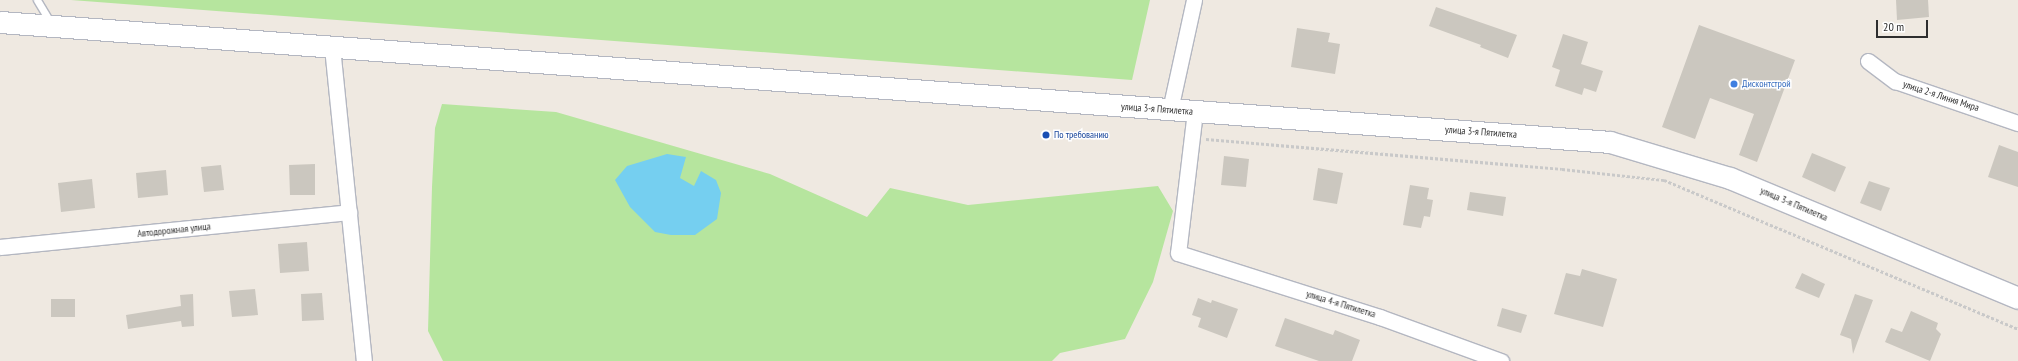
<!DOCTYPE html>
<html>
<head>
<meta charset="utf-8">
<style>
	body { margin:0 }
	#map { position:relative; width:2018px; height:361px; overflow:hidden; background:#efe9e1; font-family:"PT Sans Narrow",sans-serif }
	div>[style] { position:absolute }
	.green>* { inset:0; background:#b6e59e }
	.water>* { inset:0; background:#75cff0 }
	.building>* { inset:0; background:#cbc7bf }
	.path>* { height:2.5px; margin-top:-1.25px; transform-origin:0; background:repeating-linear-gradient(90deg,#c9c9c9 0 3px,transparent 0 5px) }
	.roads { filter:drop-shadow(1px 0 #b4b7c1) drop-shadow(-1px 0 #b4b7c1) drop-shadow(0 1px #b4b7c1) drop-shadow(0 -1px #b4b7c1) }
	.service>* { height:7px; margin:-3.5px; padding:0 3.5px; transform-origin:3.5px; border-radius:3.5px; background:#fff }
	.minor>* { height:15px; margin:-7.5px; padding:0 7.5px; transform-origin:7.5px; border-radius:7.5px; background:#fff }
	.secondary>* { height:21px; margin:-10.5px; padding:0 10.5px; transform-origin:10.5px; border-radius:10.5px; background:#fff }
	.dots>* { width:11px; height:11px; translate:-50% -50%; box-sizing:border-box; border:2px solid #fff; border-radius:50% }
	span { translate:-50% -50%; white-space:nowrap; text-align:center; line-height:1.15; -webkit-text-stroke:3px #fff; paint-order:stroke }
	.shop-label { font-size:10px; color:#366cbe }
	.left { translate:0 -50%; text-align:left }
	.street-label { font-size:10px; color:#2e2e2e }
	.transit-label { font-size:10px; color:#164399 }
	.scale { position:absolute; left:1876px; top:20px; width:52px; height:18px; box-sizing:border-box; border:2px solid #2e2e2e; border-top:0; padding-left:5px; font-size:12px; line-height:14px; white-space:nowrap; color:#2e2e2e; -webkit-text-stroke:3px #fff; paint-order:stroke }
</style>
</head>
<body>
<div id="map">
	<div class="green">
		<div style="clip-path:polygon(71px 0,1150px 0,1132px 80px)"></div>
		<div style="clip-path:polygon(442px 104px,556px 112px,770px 174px,867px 217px,890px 188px,968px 205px,1158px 186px,1173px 211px,1153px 282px,1125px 339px,1060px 353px,1052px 361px,443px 361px,428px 331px,432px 187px,435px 128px)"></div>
	</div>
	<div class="water">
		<div style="clip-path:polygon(667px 154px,686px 157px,680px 178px,694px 186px,701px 171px,716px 180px,721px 193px,717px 219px,695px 235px,671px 235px,655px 232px,630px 207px,615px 180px,627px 166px)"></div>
	</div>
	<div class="building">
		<div style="clip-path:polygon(1896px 0,1928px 0,1929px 17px,1897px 20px)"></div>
		<div style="clip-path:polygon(1436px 7px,1517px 35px,1508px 58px,1480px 47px,1481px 45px,1429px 26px)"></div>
		<div style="clip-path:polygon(1699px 25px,1795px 60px,1757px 162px,1739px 155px,1754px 114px,1710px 98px,1695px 139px,1662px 127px)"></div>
		<div style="clip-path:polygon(1297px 28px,1330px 33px,1328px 42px,1340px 44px,1335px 74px,1291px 67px)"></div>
		<div style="clip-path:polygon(1563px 34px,1588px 42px,1581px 64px,1603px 71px,1596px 92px,1584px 88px,1582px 95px,1555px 86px,1560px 70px,1552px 67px)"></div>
		<div style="clip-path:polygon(1999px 145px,2018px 152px,2018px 187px,1988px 177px)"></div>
		<div style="clip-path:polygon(1812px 153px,1846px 167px,1835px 192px,1802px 177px)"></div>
		<div style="clip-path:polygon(1224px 156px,1249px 159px,1246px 187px,1221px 185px)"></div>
		<div style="clip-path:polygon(315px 164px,315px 195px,290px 195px,289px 165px)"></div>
		<div style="clip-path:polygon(221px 165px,224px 190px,204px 192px,201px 167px)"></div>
		<div style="clip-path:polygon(1318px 168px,1343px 173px,1337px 204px,1313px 200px)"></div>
		<div style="clip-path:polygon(166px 170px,168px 195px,138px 198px,136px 173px)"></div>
		<div style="clip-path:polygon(92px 179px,95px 208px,61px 212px,58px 183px)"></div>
		<div style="clip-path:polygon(1869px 181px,1890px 188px,1881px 211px,1860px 203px)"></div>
		<div style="clip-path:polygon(1410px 185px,1429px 188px,1427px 199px,1433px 200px,1430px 217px,1424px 216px,1421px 228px,1403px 225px)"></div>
		<div style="clip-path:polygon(1470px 192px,1506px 197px,1503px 216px,1467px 210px)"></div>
		<div style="clip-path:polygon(307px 242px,309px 271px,280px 273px,278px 244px)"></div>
		<div style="clip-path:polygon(1582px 269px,1617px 279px,1603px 327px,1554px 314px,1566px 273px,1580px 276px)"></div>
		<div style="clip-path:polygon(1802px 273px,1825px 284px,1819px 298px,1795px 288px)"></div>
		<div style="clip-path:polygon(255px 289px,258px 315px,232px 317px,229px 291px)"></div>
		<div style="clip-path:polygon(322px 293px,324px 320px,302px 321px,301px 294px)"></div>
		<div style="clip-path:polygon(193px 294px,194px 326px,182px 327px,181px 321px,128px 329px,126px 315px,181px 306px,180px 295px)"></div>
		<div style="clip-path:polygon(1855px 294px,1873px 300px,1853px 354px,1851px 339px,1840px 335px)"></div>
		<div style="clip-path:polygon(1198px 298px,1211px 303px,1212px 300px,1238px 309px,1227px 338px,1198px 327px,1201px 318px,1192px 315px)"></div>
		<div style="clip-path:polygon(51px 299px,75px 299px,75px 317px,51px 317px)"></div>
		<div style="clip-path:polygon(1502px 308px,1527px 315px,1521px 333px,1497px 326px)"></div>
		<div style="clip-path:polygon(1911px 311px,1938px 323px,1936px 329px,1941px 334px,1930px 361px,1885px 342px,1891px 328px,1902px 332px)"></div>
		<div style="clip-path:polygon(1285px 318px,1333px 335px,1335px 330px,1360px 340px,1352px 361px,1319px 361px,1275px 346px)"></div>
	</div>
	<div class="path">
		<div style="left:1206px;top:139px;width:357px;rotate:4.8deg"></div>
		<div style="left:1562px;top:169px;width:103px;rotate:6.2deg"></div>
		<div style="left:1664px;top:180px;width:384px;rotate:22.8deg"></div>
	</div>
	<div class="roads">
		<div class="service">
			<div style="left:37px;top:0;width:26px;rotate:59deg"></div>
		</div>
		<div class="minor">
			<div style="left:332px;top:47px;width:316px;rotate:84.2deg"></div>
			<div style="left:1868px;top:61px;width:34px;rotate:37deg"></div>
			<div style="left:1895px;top:81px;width:130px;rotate:18.9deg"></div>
			<div style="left:1170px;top:110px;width:113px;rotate:-77.7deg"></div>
			<div style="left:1195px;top:111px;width:143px;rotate:96.8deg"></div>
			<div style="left:1178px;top:253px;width:212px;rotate:17.6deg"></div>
			<div style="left:1380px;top:317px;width:129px;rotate:20deg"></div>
			<div style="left:0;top:247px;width:351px;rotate:-5.7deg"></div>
		</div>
		<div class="secondary">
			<div style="left:0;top:22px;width:1614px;rotate:4.26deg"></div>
			<div style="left:1610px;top:142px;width:125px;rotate:16.7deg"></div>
			<div style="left:1730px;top:178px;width:312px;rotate:22.6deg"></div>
		</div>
	</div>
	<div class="dots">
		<div style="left:1734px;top:84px;background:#3f7fe0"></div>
		<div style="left:1046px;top:135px;background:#1a4fb4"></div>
	</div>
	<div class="shop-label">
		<span class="left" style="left:1742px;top:84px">Дисконтстрой</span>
	</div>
	<div class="street-label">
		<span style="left:1941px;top:96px;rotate:18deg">улица 2-я Линия Мира</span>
		<span style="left:1157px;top:109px;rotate:4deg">улица 3-я Пятилетка</span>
		<span style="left:1481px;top:132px;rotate:4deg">улица 3-я Пятилетка</span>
		<span style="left:1794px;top:204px;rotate:23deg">улица 3-я Пятилетка</span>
		<span style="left:174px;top:230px;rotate:-6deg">Автодорожная улица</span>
		<span style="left:1341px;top:304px;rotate:17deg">улица 4-я Пятилетка</span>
	</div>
	<div class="transit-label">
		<span class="left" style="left:1054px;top:135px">По требованию</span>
	</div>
	<div class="scale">20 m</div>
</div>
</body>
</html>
